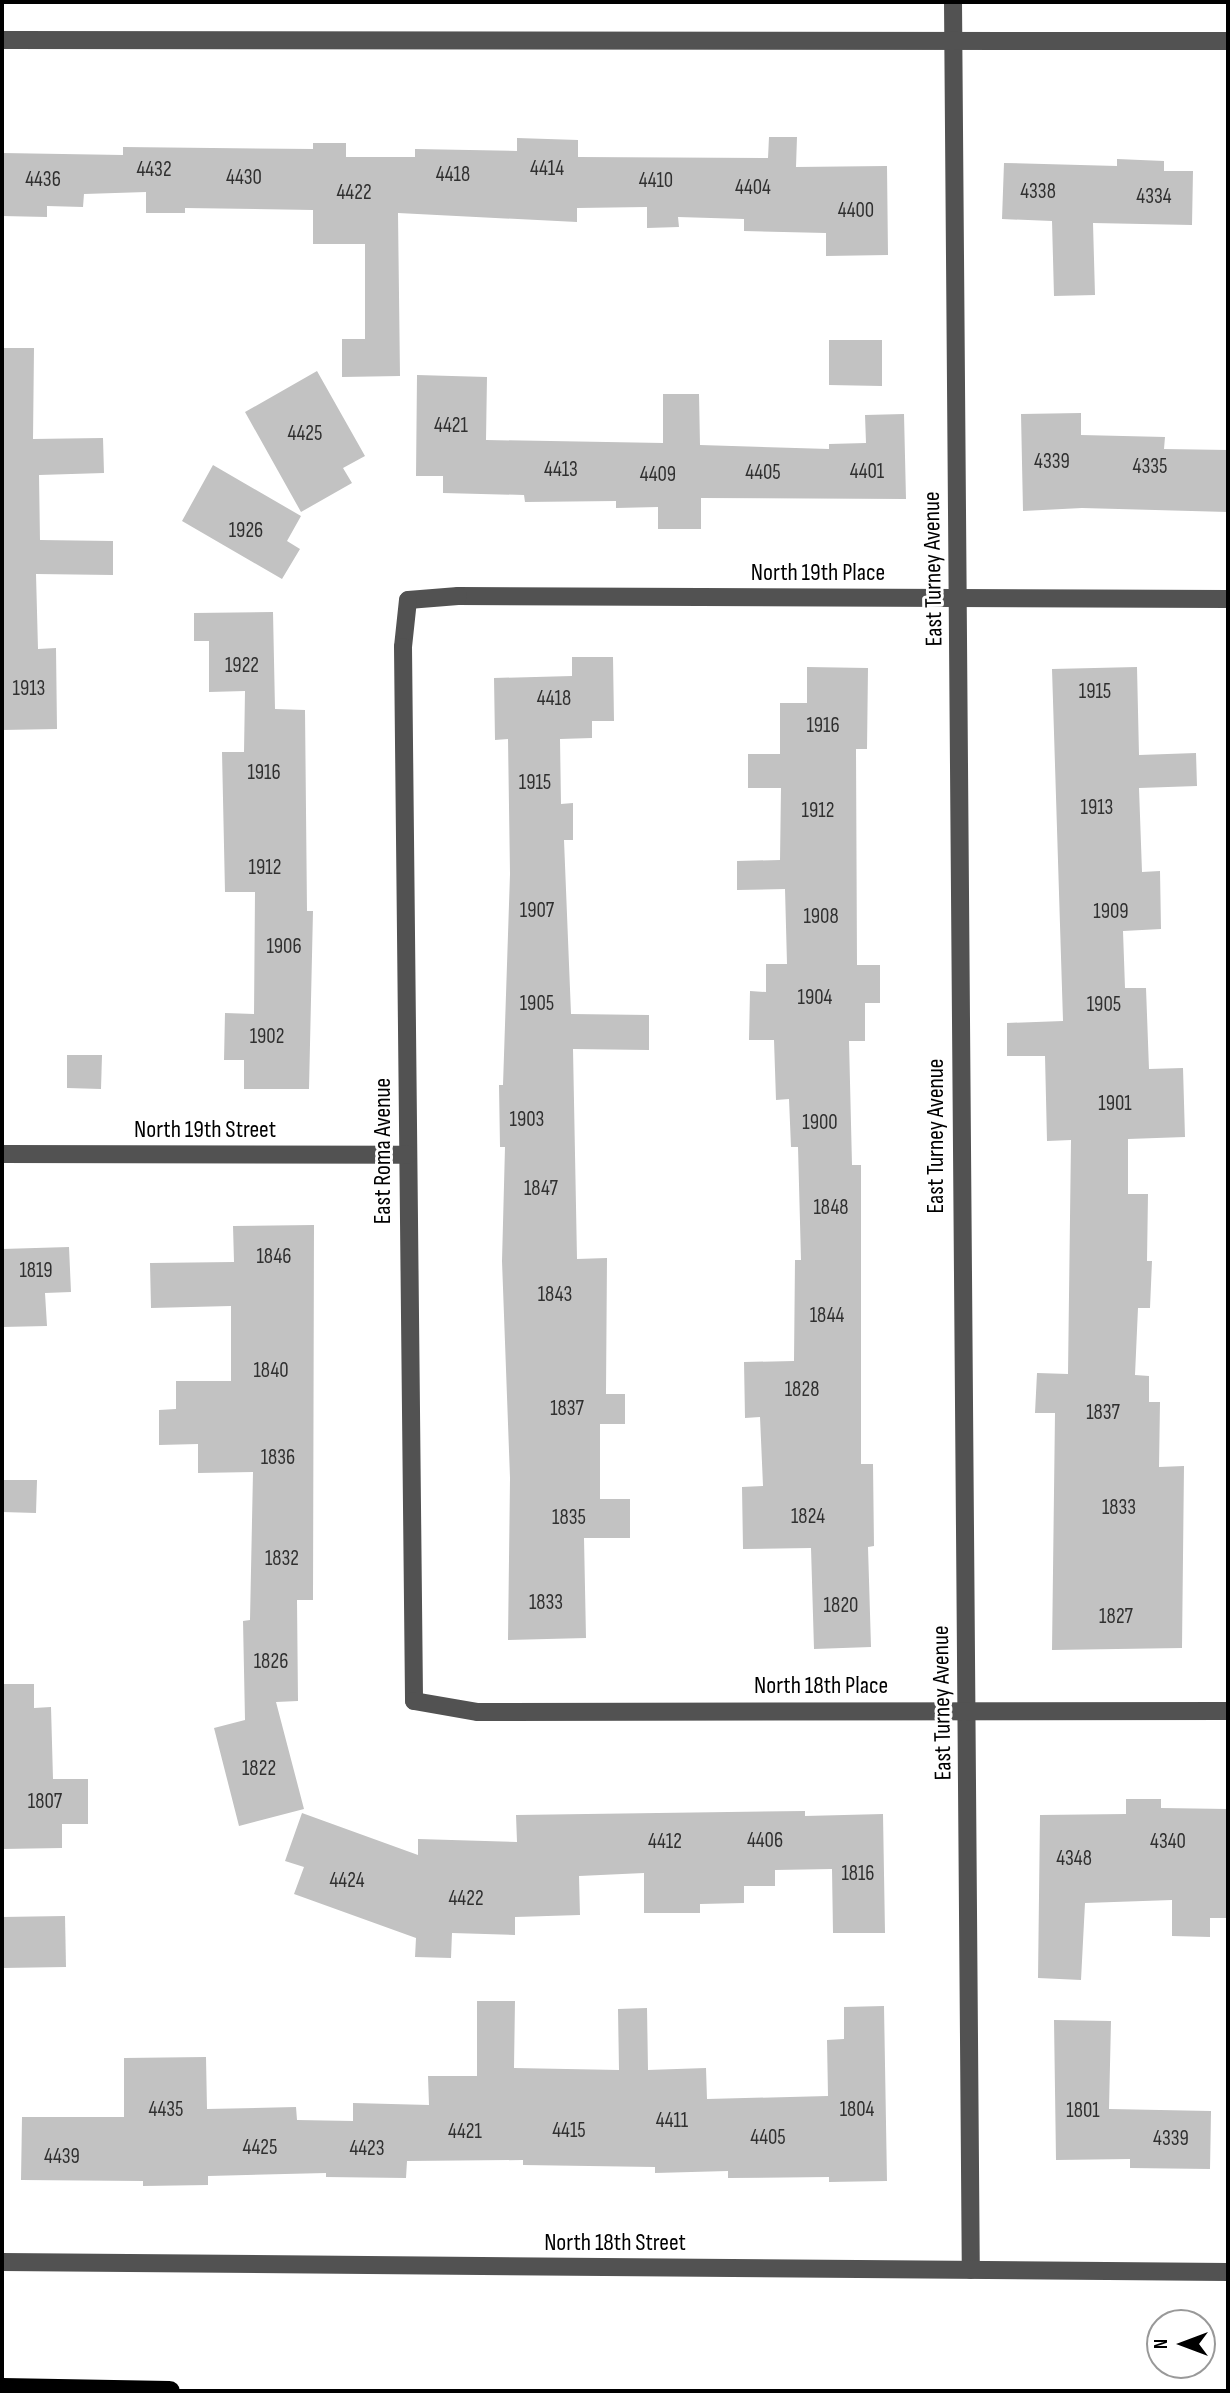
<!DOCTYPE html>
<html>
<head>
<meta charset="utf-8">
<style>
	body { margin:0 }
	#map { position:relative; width:1230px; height:2393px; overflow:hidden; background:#fff; font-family:"Sofia Sans Condensed",sans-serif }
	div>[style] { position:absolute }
	.building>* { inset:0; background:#c2c2c2 }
	.minor>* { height:18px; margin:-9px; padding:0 9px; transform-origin:9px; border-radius:9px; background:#525252 }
	.highway>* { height:21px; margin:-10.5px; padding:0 10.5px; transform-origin:10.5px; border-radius:10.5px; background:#000 }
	span { translate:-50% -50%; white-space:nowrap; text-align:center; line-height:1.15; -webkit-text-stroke:6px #fff; paint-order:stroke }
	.number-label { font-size:21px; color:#303030 }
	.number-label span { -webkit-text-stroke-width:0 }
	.street-label { font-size:24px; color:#000 }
	.frame { position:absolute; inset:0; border:4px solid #000; pointer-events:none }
	.north { position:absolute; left:1146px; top:2309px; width:70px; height:70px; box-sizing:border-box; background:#fff; border:2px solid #999; border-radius:50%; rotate:270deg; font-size:19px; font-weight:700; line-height:28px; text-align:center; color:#000 }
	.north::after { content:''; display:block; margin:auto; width:24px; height:32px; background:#000; clip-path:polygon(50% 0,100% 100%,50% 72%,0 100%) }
</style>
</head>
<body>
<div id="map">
	<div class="building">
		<div style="clip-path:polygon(769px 137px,797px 137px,796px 167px,887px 166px,888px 255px,826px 256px,826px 233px,744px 231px,744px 219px,678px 217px,679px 227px,647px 228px,647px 207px,577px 208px,577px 222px,398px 213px,400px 376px,342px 377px,342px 339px,365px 339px,365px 244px,313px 244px,313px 210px,185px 208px,185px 213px,146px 213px,146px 192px,84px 194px,83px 207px,47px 206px,47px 217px,2px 216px,2px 153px,123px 155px,123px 147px,313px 149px,313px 143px,346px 143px,346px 157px,415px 157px,415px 149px,517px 151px,517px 138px,578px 140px,578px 157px,768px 158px)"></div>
		<div style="clip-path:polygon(1117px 159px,1164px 161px,1164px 171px,1193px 171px,1192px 225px,1093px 223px,1095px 295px,1054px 296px,1052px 221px,1002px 219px,1004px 163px,1117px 166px)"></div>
		<div style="clip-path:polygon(829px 340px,882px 340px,882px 386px,829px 385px)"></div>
		<div style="clip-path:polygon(3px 348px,34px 348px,33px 439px,103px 438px,104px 473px,39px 475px,40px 540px,113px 541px,113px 575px,36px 574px,38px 649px,56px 648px,57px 729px,2px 730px)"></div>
		<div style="clip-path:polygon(317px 371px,365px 456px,343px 468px,352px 483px,301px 512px,245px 412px)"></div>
		<div style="clip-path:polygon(417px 375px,487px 377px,486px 440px,663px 443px,663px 394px,699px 394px,700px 445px,829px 449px,829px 444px,866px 443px,865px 415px,904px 414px,906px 499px,701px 498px,701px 529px,658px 529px,658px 507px,616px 508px,616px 501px,525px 502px,524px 495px,443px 493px,443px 476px,416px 476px)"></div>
		<div style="clip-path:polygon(1081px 413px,1081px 435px,1165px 437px,1164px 449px,1228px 450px,1228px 512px,1082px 508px,1023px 511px,1021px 414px)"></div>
		<div style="clip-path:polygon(213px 465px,301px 516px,287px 541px,300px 549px,282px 579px,182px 521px)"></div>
		<div style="clip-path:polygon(273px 612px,275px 709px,305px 710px,307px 911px,313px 911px,309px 1089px,244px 1089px,244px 1060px,224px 1060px,225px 1013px,254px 1014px,255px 892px,225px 892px,222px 752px,244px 752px,245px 691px,209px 692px,209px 641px,194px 641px,194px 613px)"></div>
		<div style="clip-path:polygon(572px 657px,613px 657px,614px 721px,592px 721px,592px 738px,560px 739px,561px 804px,573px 803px,573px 840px,564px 840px,571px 1014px,649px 1015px,649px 1050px,573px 1049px,577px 1259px,607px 1258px,606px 1394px,625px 1394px,625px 1424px,600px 1424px,600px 1499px,630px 1499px,630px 1538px,584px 1538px,586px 1638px,508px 1640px,510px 1478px,502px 1261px,505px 1147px,500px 1147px,499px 1085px,503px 1085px,510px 874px,508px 739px,495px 740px,494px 678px,572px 676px)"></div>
		<div style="clip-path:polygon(807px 667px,868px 668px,867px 749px,856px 749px,857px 965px,880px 965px,880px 1003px,865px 1003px,865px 1041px,849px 1041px,852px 1165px,861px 1165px,861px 1464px,873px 1464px,874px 1546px,868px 1547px,871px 1647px,814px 1649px,811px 1548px,743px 1549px,742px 1487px,763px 1486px,760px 1417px,745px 1418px,744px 1362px,794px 1361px,795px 1260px,801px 1260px,798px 1147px,791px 1147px,789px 1099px,776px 1100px,774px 1040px,749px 1040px,750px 991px,766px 992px,766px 964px,787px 964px,785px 889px,737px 890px,737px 861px,780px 860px,781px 788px,748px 788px,748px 754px,780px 754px,780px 703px,807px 703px)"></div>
		<div style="clip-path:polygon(1137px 667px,1139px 755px,1196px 753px,1197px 786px,1139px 788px,1142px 872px,1160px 871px,1161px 929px,1123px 931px,1125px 988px,1146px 988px,1149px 1069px,1183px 1068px,1185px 1137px,1128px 1139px,1128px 1194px,1148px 1194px,1147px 1261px,1152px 1261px,1150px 1308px,1138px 1308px,1135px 1375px,1149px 1376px,1149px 1402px,1160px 1402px,1159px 1467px,1184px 1466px,1182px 1648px,1052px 1650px,1055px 1413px,1035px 1413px,1037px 1373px,1068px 1374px,1071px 1140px,1047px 1141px,1045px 1056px,1007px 1056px,1007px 1023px,1063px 1021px,1052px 669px)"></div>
		<div style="clip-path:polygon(67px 1055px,102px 1055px,101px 1089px,67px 1088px)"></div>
		<div style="clip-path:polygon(314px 1225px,313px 1600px,297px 1600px,298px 1701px,276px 1702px,304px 1809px,239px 1826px,214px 1728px,245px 1720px,243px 1621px,250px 1620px,253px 1472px,198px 1473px,198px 1444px,159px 1445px,159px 1410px,176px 1409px,176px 1381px,231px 1381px,231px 1306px,151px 1308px,150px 1263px,234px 1262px,233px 1226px)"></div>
		<div style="clip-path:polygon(69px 1247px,71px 1292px,45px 1293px,47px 1326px,2px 1327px,2px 1249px)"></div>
		<div style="clip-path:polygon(2px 1480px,37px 1480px,36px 1513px,2px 1512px)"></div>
		<div style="clip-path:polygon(2px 1684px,34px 1684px,34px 1708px,51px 1707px,53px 1779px,88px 1779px,88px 1824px,62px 1824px,62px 1848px,2px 1849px)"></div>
		<div style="clip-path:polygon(1126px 1799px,1161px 1799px,1161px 1808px,1228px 1809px,1228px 1918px,1210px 1918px,1210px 1937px,1172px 1936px,1172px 1900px,1085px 1903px,1081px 1980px,1038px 1978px,1040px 1815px,1126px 1814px)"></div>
		<div style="clip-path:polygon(805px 1811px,805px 1816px,883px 1814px,885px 1933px,833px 1933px,832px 1869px,775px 1870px,775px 1886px,744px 1886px,744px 1903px,700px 1904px,700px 1913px,644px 1913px,644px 1873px,579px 1876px,580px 1915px,515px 1917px,515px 1935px,452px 1933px,451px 1958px,415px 1957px,416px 1938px,294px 1894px,304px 1867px,285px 1861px,302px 1813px,418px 1855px,418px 1839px,517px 1842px,516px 1815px)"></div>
		<div style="clip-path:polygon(65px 1916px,66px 1967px,2px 1968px,2px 1917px)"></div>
		<div style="clip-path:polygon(477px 2001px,515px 2001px,514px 2068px,619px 2070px,618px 2009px,647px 2008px,648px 2070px,706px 2068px,707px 2099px,828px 2096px,827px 2040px,844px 2039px,844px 2007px,884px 2006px,887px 2181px,829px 2182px,829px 2177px,728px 2178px,728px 2171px,655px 2173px,655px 2167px,523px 2165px,523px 2160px,407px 2161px,406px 2178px,326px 2177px,326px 2173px,208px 2176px,208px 2185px,143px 2186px,143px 2181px,21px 2180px,22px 2117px,124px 2117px,124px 2058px,206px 2057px,207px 2109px,296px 2107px,297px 2120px,353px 2121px,353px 2103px,429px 2105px,428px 2076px,477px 2076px)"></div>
		<div style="clip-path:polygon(1054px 2020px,1111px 2021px,1109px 2109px,1211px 2111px,1210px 2169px,1130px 2168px,1130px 2159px,1056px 2160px)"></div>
	</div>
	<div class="minor">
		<div style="left:953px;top:2px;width:2268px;rotate:89.55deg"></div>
		<div style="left:2px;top:40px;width:1226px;rotate:0.05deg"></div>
		<div style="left:1228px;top:599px;width:770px;rotate:-179.78deg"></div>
		<div style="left:458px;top:596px;width:50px;rotate:175.4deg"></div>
		<div style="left:408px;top:600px;width:47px;rotate:96.1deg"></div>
		<div style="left:403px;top:647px;width:1054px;rotate:89.4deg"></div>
		<div style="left:414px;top:1701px;width:65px;rotate:9.8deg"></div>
		<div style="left:478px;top:1712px;width:750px;rotate:-0.08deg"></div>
		<div style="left:2px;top:1154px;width:406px;rotate:0.1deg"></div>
		<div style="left:2px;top:2262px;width:1226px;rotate:0.47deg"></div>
	</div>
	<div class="highway">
		<div style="left:2px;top:2388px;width:167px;rotate:1deg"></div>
	</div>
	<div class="number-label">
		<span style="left:547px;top:169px">4414</span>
		<span style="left:154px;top:170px">4432</span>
		<span style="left:453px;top:175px">4418</span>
		<span style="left:244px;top:178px">4430</span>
		<span style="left:43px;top:180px">4436</span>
		<span style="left:656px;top:181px">4410</span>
		<span style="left:753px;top:188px">4404</span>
		<span style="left:1038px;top:192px">4338</span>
		<span style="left:354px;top:193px">4422</span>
		<span style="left:1154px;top:197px">4334</span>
		<span style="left:856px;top:211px">4400</span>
		<span style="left:451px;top:426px">4421</span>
		<span style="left:305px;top:434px">4425</span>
		<span style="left:1052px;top:462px">4339</span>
		<span style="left:1150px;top:467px">4335</span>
		<span style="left:561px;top:470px">4413</span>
		<span style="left:867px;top:472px">4401</span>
		<span style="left:763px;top:473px">4405</span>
		<span style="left:658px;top:475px">4409</span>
		<span style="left:246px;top:531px">1926</span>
		<span style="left:242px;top:666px">1922</span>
		<span style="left:29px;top:689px">1913</span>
		<span style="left:1095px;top:692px">1915</span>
		<span style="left:554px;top:699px">4418</span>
		<span style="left:823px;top:726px">1916</span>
		<span style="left:264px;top:773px">1916</span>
		<span style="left:535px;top:783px">1915</span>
		<span style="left:1097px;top:808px">1913</span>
		<span style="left:818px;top:811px">1912</span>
		<span style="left:265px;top:868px">1912</span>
		<span style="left:537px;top:911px">1907</span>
		<span style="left:1111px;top:912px">1909</span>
		<span style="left:821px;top:917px">1908</span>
		<span style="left:284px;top:947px">1906</span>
		<span style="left:815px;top:998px">1904</span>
		<span style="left:537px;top:1004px">1905</span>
		<span style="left:1104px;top:1005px">1905</span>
		<span style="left:267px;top:1037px">1902</span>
		<span style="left:1115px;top:1104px">1901</span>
		<span style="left:527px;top:1120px">1903</span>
		<span style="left:820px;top:1123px">1900</span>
		<span style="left:541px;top:1189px">1847</span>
		<span style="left:831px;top:1208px">1848</span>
		<span style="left:274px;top:1257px">1846</span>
		<span style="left:36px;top:1271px">1819</span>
		<span style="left:555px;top:1295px">1843</span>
		<span style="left:827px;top:1316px">1844</span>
		<span style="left:271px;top:1371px">1840</span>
		<span style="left:802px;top:1390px">1828</span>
		<span style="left:567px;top:1409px">1837</span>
		<span style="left:1103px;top:1413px">1837</span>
		<span style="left:278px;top:1458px">1836</span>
		<span style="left:1119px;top:1508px">1833</span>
		<span style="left:808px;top:1517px">1824</span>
		<span style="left:569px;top:1518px">1835</span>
		<span style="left:282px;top:1559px">1832</span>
		<span style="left:546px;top:1603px">1833</span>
		<span style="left:841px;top:1606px">1820</span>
		<span style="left:1116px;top:1617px">1827</span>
		<span style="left:271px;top:1662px">1826</span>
		<span style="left:259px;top:1769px">1822</span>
		<span style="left:45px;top:1802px">1807</span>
		<span style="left:765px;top:1841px">4406</span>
		<span style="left:665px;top:1842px">4412</span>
		<span style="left:1168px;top:1842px">4340</span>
		<span style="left:1074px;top:1859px">4348</span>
		<span style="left:858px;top:1874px">1816</span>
		<span style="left:347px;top:1881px">4424</span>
		<span style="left:466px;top:1899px">4422</span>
		<span style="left:166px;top:2110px">4435</span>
		<span style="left:857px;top:2110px">1804</span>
		<span style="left:1083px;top:2111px">1801</span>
		<span style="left:672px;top:2121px">4411</span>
		<span style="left:569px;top:2131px">4415</span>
		<span style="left:465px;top:2132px">4421</span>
		<span style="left:768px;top:2138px">4405</span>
		<span style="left:1171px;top:2139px">4339</span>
		<span style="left:260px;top:2148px">4425</span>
		<span style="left:367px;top:2149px">4423</span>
		<span style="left:62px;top:2157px">4439</span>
	</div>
	<div class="street-label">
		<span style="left:933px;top:569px;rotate:-91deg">East Turney Avenue</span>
		<span style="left:818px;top:573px">North 19th Place</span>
		<span style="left:205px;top:1130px">North 19th Street</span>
		<span style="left:936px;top:1136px;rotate:-90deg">East Turney Avenue</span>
		<span style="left:383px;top:1151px;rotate:-90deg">East Roma Avenue</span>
		<span style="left:821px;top:1686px">North 18th Place</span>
		<span style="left:942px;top:1703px;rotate:-91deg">East Turney Avenue</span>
		<span style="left:615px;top:2243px">North 18th Street</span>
	</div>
	<div class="frame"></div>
	<div class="north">N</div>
</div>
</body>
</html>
